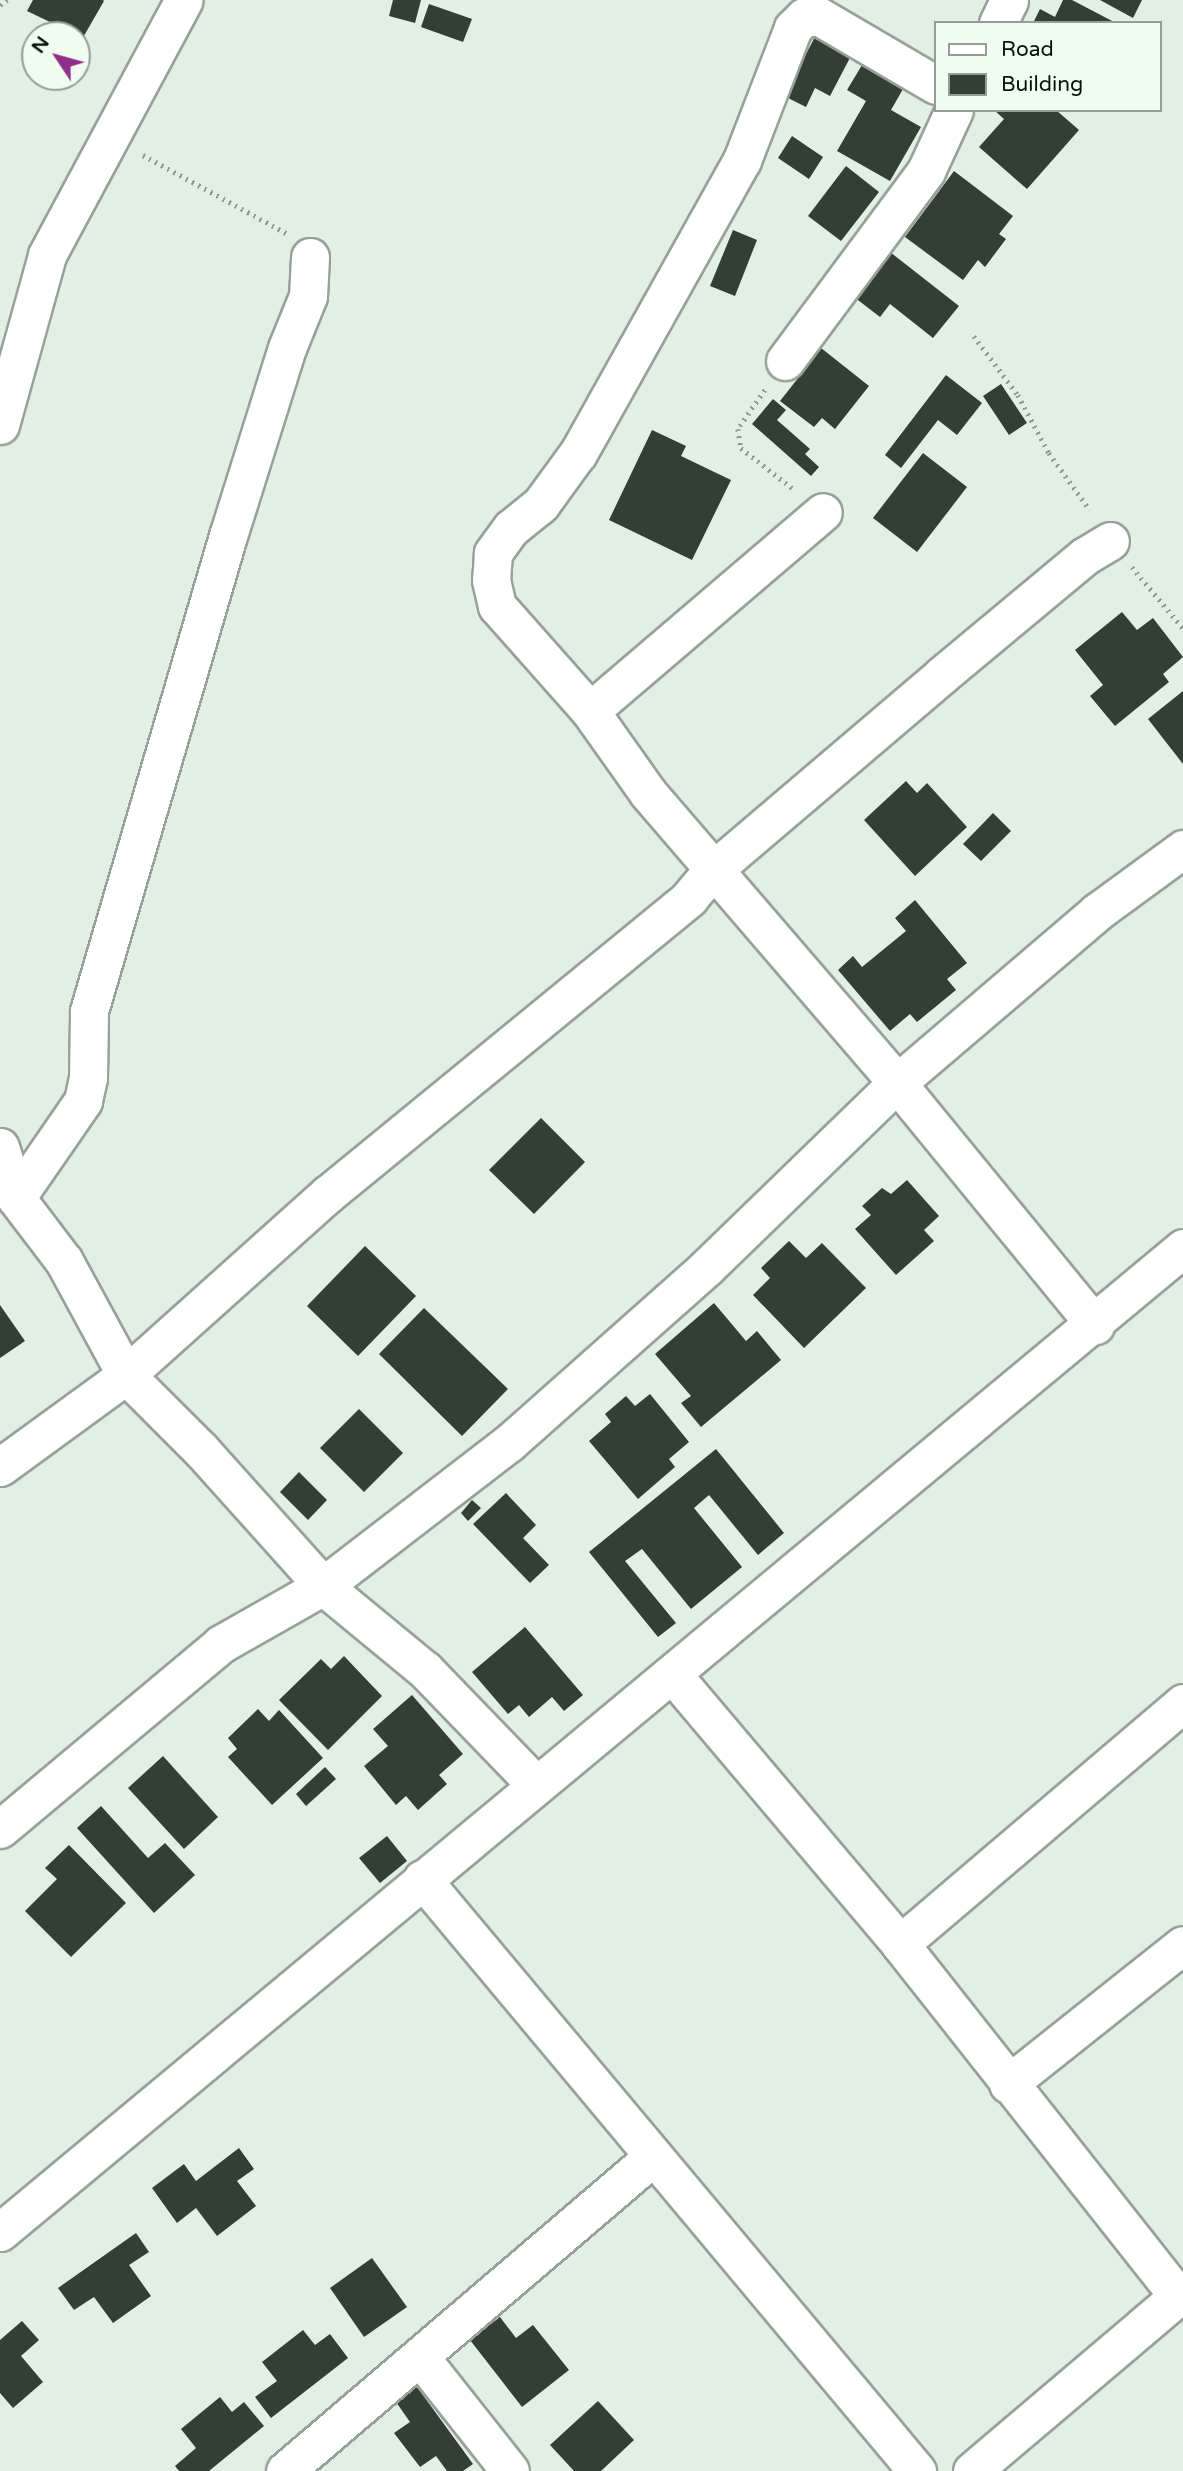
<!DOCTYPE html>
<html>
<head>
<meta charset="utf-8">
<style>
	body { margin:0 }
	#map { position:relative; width:1183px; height:2471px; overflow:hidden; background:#e2efe4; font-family:"Varela Round",sans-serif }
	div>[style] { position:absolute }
	.building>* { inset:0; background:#333e35 }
	.path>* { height:4.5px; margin-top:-2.25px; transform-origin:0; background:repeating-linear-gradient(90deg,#929b93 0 2px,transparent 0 7px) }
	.roads { filter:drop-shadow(2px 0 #96a298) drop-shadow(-2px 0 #96a298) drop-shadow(0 2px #96a298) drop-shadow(0 -2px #96a298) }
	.street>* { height:37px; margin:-18.5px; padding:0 18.5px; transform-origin:18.5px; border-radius:18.5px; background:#fff }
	span { translate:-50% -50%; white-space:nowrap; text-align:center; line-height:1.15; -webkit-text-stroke:7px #effdf1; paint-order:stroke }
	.legend { position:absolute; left:934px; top:21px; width:228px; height:91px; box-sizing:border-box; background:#effdf1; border:2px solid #949e96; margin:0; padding:9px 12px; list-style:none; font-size:21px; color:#0c100d }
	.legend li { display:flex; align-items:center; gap:14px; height:35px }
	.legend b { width:35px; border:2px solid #949e96 }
	.north { position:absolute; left:21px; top:21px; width:70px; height:70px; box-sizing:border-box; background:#effdf1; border:2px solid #949e96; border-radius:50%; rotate:306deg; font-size:19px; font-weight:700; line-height:28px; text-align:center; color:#0c100d }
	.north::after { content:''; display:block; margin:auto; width:24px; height:32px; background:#942b8e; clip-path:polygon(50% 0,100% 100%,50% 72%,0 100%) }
</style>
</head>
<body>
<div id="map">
	<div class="building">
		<div style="clip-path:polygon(33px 0,103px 0,104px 1px,81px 41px,77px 35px,27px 11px)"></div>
		<div style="clip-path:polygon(393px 0,421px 0,415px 23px,389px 16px)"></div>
		<div style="clip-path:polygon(1063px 0,1072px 0,1116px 23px,1033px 23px,1040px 9px,1055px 17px)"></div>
		<div style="clip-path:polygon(1100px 0,1142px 0,1133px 18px)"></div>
		<div style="clip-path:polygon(429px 4px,472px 19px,463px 42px,421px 27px)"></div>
		<div style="clip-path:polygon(817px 33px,853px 52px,830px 96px,815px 88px,806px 107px,784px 96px)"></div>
		<div style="clip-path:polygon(862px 65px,903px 89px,891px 110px,921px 127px,890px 181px,837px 151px,866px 101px,847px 90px)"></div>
		<div style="clip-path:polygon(994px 110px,1056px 110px,1079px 130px,1027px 189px,979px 147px,1004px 119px)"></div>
		<div style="clip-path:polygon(792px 136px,823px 157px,809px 179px,778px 158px)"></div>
		<div style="clip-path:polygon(846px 166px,879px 192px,841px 241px,808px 216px)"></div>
		<div style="clip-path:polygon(954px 171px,1013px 216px,999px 234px,1006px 239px,985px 267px,978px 260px,963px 280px,905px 237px)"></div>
		<div style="clip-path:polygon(733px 230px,757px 240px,735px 296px,710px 286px)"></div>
		<div style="clip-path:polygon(890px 252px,959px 306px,933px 338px,890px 304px,880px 317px,854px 297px)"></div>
		<div style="clip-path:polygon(816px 344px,869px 386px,835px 429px,822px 418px,814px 427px,780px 401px,810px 363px,805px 358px)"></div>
		<div style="clip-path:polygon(946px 375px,982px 403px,957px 435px,938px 420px,901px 468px,885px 455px)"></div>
		<div style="clip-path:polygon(1001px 384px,1027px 423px,1009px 435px,983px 396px)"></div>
		<div style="clip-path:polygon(773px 399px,786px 410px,777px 420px,810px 449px,805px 454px,819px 467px,811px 476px,752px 424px)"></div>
		<div style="clip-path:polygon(652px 430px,686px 446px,681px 456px,731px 480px,692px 560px,609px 520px)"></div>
		<div style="clip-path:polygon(923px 453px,967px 487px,917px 552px,873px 518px)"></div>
		<div style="clip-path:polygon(1122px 612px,1137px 630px,1153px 618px,1183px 657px,1163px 674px,1169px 682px,1115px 726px,1090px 696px,1103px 685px,1075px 650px)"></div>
		<div style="clip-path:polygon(1183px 691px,1183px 764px,1148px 719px)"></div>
		<div style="clip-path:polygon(906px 781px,917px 793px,927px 783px,967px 827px,915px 876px,864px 820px)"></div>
		<div style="clip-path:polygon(993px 813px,1011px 831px,981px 861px,963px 844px)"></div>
		<div style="clip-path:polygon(915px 900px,967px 963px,947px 979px,956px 990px,917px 1022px,910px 1014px,890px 1031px,838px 970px,853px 956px,862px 967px,906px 931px,895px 918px)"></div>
		<div style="clip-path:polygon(541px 1118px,585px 1162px,534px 1214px,489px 1170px)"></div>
		<div style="clip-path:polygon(907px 1180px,939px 1216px,924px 1230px,934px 1241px,896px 1275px,855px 1229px,871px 1215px,862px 1206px,882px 1188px,891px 1194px)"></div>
		<div style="clip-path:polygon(789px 1241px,806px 1258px,822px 1243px,866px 1288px,804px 1348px,753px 1295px,770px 1278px,761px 1268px)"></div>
		<div style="clip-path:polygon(365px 1246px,416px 1296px,358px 1356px,307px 1306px)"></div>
		<div style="clip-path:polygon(714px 1303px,746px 1341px,757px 1331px,781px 1360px,701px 1427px,681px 1403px,691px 1396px,655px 1354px)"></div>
		<div style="clip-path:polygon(0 1305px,25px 1341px,0 1358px)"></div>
		<div style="clip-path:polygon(424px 1308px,508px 1389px,462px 1436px,379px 1354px)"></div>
		<div style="clip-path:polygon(650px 1394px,689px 1442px,669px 1459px,675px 1467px,638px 1499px,589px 1441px,611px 1422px,605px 1414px,626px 1396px,635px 1406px)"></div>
		<div style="clip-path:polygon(359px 1409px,403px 1453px,364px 1492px,320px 1448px)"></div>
		<div style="clip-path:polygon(716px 1449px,784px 1533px,758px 1555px,709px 1495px,694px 1508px,742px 1567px,691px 1609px,642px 1549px,625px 1561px,676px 1623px,658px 1637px,589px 1552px)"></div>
		<div style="clip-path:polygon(299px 1472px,327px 1500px,308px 1520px,280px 1492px)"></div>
		<div style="clip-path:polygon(506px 1493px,536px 1525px,523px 1538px,549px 1565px,530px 1583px,473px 1524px)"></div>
		<div style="clip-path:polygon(472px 1500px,481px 1508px,468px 1521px,461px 1513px)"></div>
		<div style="clip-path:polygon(525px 1627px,583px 1695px,564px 1711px,552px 1697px,529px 1717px,519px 1705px,508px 1714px,472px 1672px)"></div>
		<div style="clip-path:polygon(344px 1656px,382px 1696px,328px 1750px,279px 1700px,321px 1659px,331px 1669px)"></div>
		<div style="clip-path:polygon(412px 1695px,463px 1754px,439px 1775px,447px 1784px,418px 1810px,406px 1796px,396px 1805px,364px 1766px,388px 1746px,373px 1729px)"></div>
		<div style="clip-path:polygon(258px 1709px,269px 1721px,279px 1710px,323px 1758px,272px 1805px,228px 1757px,237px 1749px,228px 1738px)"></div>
		<div style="clip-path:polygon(163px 1756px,218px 1817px,184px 1849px,128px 1788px)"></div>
		<div style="clip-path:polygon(325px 1767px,336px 1779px,306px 1806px,296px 1794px)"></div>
		<div style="clip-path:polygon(101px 1806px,148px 1858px,165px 1843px,195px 1875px,154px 1913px,77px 1828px)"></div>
		<div style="clip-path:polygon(387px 1836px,407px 1861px,380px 1883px,359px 1858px)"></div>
		<div style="clip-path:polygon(69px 1845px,126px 1903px,71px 1957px,25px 1911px,57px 1879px,45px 1868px)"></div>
		<div style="clip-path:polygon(239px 2148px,254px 2169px,237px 2181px,256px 2206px,217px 2236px,196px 2208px,177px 2223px,152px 2188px,184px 2164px,196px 2181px)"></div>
		<div style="clip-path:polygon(136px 2233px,149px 2252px,129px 2265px,151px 2296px,113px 2323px,94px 2297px,74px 2310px,58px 2288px)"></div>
		<div style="clip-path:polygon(372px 2258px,407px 2307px,364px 2337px,330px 2288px)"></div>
		<div style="clip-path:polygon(500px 2317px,516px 2338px,533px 2325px,569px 2370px,522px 2407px,470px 2340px)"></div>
		<div style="clip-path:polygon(22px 2321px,39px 2340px,21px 2356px,43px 2382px,13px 2408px,0 2393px,0 2340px)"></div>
		<div style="clip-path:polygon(303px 2330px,315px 2345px,330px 2334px,348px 2358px,271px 2418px,255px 2397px,277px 2381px,262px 2362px)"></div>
		<div style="clip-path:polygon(417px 2387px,473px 2464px,463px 2471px,447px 2471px,436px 2456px,420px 2467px,394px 2433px,410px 2422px,396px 2402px)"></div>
		<div style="clip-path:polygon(220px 2397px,232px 2412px,244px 2402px,264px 2426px,209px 2471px,179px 2471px,175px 2466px,196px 2448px,181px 2429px)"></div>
		<div style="clip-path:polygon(598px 2401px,634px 2440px,601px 2471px,574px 2471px,550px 2445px)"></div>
	</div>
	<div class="path">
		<div style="left:0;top:5px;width:9px;rotate:-36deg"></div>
		<div style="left:143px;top:155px;width:163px;rotate:28.6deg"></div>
		<div style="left:974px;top:336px;width:74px;rotate:53.3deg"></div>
		<div style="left:1018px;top:395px;width:66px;rotate:61.9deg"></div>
		<div style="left:1049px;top:453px;width:70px;rotate:54.3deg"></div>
		<div style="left:765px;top:390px;width:47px;rotate:124.7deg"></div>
		<div style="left:738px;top:429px;width:19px;rotate:81deg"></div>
		<div style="left:741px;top:448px;width:65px;rotate:38.1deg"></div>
		<div style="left:1132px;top:567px;width:80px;rotate:50.1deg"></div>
	</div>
	<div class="roads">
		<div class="street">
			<div style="left:998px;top:23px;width:25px;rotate:-64deg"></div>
			<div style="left:936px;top:85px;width:134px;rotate:-149.6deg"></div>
			<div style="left:820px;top:17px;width:16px;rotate:180deg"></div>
			<div style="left:804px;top:17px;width:16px;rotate:135deg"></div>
			<div style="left:793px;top:28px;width:142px;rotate:111.1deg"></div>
			<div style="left:742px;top:160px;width:336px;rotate:119.2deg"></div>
			<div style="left:578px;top:453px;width:63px;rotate:126deg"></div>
			<div style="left:541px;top:504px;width:38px;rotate:141deg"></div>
			<div style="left:511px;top:528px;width:31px;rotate:126deg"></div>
			<div style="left:493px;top:553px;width:27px;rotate:94deg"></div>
			<div style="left:491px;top:580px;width:27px;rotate:77deg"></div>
			<div style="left:497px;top:606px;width:140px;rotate:48.5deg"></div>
			<div style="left:590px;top:711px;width:100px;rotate:54.7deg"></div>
			<div style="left:648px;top:793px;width:382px;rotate:49.3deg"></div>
			<div style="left:897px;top:1083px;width:313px;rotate:50.7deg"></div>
			<div style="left:785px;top:361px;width:237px;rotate:-53.4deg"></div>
			<div style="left:926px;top:171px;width:67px;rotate:-65.3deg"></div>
			<div style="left:0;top:425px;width:176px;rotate:-74.5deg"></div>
			<div style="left:47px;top:255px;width:289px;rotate:-61.8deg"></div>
			<div style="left:590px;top:711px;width:306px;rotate:-40.5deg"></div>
			<div style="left:0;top:1147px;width:53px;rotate:72.6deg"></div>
			<div style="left:16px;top:1198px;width:79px;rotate:52.7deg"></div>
			<div style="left:64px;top:1261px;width:130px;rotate:61.5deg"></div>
			<div style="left:126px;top:1375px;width:107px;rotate:45deg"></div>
			<div style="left:202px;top:1451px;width:181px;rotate:48.1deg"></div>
			<div style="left:323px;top:1586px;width:132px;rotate:39.5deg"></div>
			<div style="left:425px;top:1670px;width:158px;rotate:46deg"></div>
			<div style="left:16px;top:1198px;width:118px;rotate:-55.4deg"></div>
			<div style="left:83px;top:1101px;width:24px;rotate:-78deg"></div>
			<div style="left:88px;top:1078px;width:67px;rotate:-89.1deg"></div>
			<div style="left:89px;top:1011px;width:495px;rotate:-73.7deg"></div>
			<div style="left:228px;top:536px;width:197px;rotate:-72.6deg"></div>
			<div style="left:287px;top:348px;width:56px;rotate:-68deg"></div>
			<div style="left:308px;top:296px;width:39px;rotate:-87deg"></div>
			<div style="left:0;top:1467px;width:156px;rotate:-36.1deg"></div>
			<div style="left:126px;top:1375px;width:271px;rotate:-41.9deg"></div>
			<div style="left:328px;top:1194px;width:467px;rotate:-39.3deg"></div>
			<div style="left:689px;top:898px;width:35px;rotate:-50deg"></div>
			<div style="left:712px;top:871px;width:302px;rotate:-40.4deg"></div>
			<div style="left:942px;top:675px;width:186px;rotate:-39.8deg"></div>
			<div style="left:1085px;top:556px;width:29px;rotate:-31deg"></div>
			<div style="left:673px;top:1675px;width:352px;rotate:49.8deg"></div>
			<div style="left:900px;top:1944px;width:449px;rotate:51.7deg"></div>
			<div style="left:0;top:1829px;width:288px;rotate:-39.9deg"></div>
			<div style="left:221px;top:1644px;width:117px;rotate:-29.6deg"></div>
			<div style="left:323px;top:1586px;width:235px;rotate:-37.6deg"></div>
			<div style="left:509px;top:1443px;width:265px;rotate:-41.6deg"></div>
			<div style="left:707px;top:1267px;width:264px;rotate:-44.1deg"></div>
			<div style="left:897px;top:1083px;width:263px;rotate:-40.5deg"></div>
			<div style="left:1097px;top:912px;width:107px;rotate:-36.2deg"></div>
			<div style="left:422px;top:1879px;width:772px;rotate:50.1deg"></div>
			<div style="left:900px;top:1944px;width:372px;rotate:-40.4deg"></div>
			<div style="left:1008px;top:2084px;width:223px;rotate:-38.5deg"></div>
			<div style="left:0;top:2232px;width:1539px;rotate:-39.75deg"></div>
			<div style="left:420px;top:2357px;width:145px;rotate:51.7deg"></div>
			<div style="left:285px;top:2471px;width:482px;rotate:-40.5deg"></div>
			<div style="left:972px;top:2471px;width:277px;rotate:-40.3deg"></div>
		</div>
	</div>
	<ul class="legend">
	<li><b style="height:9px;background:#fff"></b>Road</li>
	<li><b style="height:19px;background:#333e35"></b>Building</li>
	</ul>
	<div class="north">N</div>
</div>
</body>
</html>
